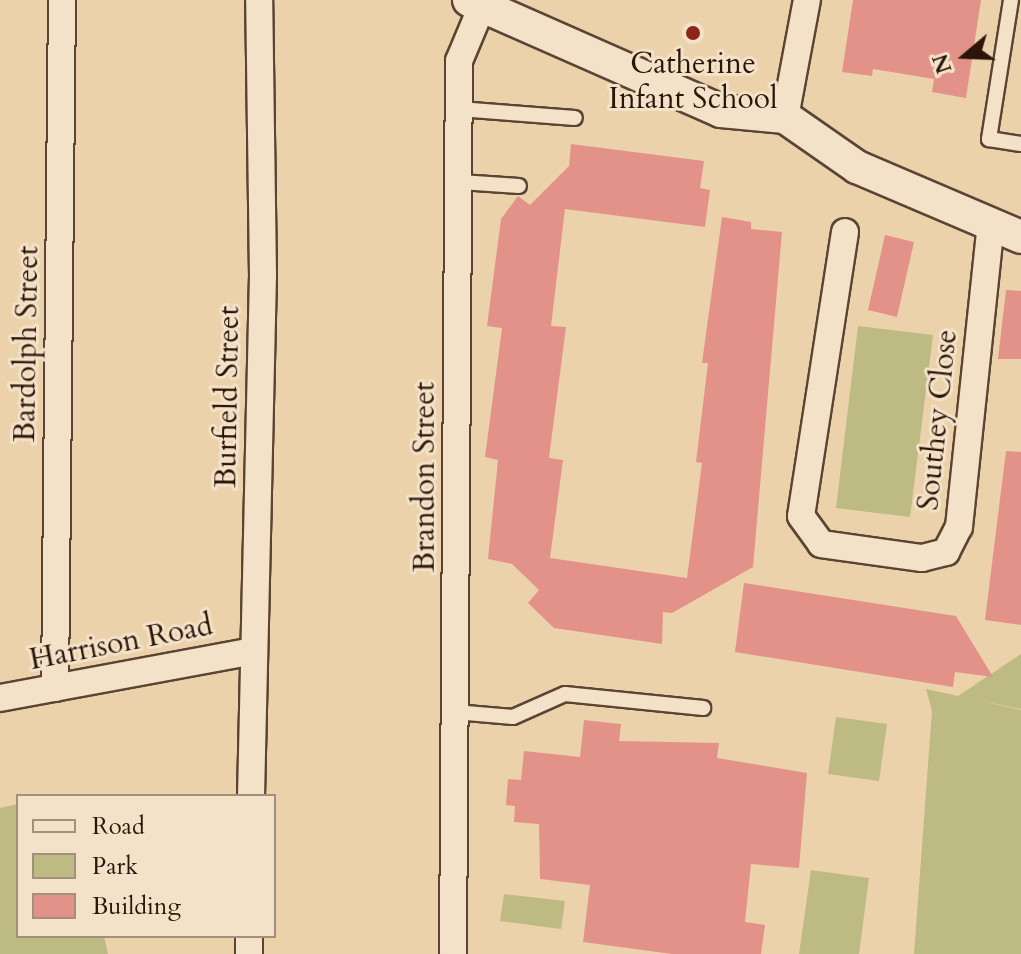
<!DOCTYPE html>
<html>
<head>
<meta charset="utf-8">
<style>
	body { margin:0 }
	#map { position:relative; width:1021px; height:954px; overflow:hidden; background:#ecd2ab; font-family:Cardo,serif }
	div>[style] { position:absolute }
	.green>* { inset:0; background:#beba84 }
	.building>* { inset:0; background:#e3928a }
	.roads { filter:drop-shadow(2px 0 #5b4433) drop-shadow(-2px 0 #5b4433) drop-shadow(0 2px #5b4433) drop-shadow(0 -2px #5b4433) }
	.service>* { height:14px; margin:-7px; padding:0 7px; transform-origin:7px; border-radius:7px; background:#f3e2c8 }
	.minor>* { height:26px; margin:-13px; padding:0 13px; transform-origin:13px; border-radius:13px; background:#f3e2c8 }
	.tertiary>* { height:32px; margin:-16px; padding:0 16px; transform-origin:16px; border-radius:16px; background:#f3e2c8 }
	.dots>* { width:22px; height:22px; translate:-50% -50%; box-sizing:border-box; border:4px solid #f3e2c8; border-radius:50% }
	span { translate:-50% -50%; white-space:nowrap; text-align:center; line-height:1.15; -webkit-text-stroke:6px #f3e2c8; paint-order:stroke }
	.poi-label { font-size:30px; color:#2b150b }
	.street-label { font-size:30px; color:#2b150b }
	.legend { position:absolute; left:16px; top:794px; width:260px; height:144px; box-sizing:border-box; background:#f3e2c8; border:2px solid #a3907c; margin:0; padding:10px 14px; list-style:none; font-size:24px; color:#2b150b }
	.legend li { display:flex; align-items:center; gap:16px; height:40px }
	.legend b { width:40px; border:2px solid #a3907c }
	.north { position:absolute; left:925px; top:16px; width:80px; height:80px; -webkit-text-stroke:6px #f3e2c8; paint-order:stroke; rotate:251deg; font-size:22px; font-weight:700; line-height:32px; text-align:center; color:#2b150b }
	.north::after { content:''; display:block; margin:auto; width:28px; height:36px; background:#2b150b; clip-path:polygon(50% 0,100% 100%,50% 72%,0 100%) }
</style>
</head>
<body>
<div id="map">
	<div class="green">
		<div style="clip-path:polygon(858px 326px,933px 335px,910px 517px,836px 508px)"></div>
		<div style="clip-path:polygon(1021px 654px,1021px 709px,967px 698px,1021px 710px,1021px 954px,914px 954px,932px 711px,926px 689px,958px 696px)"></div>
		<div style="clip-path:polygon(836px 717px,887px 724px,879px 781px,828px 774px)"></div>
		<div style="clip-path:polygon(18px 804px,18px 936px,104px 936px,108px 954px,0 954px,0 808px)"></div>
		<div style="clip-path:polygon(811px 870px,869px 878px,859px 954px,799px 954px)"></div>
		<div style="clip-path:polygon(504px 894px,565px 901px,561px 929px,500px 921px)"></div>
	</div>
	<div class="building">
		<div style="clip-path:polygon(853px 0,981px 0,966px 98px,932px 92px,934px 79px,873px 69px,872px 76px,842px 72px)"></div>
		<div style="clip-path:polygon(571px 144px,704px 161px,700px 188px,710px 190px,705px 227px,565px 209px,551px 326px,566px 327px,549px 458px,563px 460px,550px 558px,687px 578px,702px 463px,696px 462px,708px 363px,702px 363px,722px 217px,751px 222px,751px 229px,782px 232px,753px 567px,672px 613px,663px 612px,662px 644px,554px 628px,528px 603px,539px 590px,512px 564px,488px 559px,498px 460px,485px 457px,502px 328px,487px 326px,501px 219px,518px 196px,530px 205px,569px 166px)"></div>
		<div style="clip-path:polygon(885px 235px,914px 242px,897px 317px,868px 310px)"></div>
		<div style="clip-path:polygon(1006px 290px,1021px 291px,1021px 359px,998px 359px)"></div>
		<div style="clip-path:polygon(1006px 451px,1021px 452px,1021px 625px,985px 620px)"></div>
		<div style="clip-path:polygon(744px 583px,956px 616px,993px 677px,955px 672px,953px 687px,735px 652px)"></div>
		<div style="clip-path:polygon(584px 720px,621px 724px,619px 741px,719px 743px,717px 758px,807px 773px,799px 868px,751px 864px,745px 922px,765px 925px,761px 954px,672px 954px,583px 942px,590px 885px,540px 879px,539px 824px,514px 822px,515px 806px,506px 805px,508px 779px,521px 780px,524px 751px,580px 757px)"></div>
	</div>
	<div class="roads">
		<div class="service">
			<div style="left:1011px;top:0;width:141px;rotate:99deg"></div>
			<div style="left:989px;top:139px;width:32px;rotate:9deg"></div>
			<div style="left:459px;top:109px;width:116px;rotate:4.4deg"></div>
			<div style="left:460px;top:182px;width:59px;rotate:3.9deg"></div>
			<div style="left:455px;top:712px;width:58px;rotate:4.9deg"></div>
			<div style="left:513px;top:717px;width:57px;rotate:-23.9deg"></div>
			<div style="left:565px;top:694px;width:139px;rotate:5.8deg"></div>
		</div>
		<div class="minor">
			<div style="left:785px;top:117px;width:119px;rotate:-79.4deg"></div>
			<div style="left:845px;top:232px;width:287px;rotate:98.8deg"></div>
			<div style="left:801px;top:516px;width:34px;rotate:54deg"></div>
			<div style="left:821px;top:544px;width:102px;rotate:7.9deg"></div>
			<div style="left:922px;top:558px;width:25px;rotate:-14deg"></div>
			<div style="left:946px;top:552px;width:28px;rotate:-63deg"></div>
			<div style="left:959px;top:527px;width:305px;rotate:-84deg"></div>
			<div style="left:55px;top:688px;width:688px;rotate:-89.42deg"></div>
			<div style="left:0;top:698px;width:258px;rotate:-10.5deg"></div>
			<div style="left:251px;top:796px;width:521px;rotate:-88.68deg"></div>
			<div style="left:263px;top:275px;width:275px;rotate:-90.8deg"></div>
			<div style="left:249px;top:954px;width:18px;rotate:-90deg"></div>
			<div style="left:453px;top:954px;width:893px;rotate:-89.62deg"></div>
			<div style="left:459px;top:61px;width:60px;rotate:-67.3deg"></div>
		</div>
		<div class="tertiary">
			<div style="left:469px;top:0;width:275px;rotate:23.8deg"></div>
			<div style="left:721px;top:111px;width:64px;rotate:5.4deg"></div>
			<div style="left:785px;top:117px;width:88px;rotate:34.8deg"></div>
			<div style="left:857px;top:167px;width:178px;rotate:23.1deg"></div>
		</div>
	</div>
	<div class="dots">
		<div style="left:693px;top:33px;background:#8f2418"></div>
	</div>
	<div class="poi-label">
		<span style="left:693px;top:81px">Catherine<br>Infant School</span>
	</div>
	<div class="street-label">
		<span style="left:27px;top:344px;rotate:-89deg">Bardolph Street</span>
		<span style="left:228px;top:397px;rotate:-89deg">Burfield Street</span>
		<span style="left:938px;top:420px;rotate:-84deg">Southey Close</span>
		<span style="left:425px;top:477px;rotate:-90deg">Brandon Street</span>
		<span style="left:121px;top:643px;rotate:-11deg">Harrison Road</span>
	</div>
	<ul class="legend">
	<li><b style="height:10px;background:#f3e2c8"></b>Road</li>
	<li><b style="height:22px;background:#beba84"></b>Park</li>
	<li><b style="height:22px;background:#e3928a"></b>Building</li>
	</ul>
	<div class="north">N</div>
</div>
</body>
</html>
